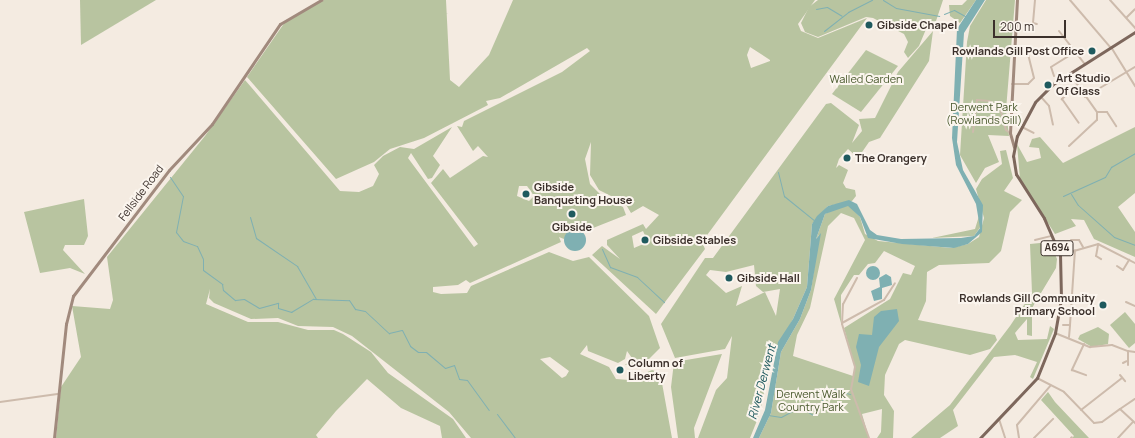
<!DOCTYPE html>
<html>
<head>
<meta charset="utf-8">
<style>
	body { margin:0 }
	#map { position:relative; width:1135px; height:438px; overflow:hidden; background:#f4ebe1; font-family:Manrope,sans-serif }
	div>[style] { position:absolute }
	.green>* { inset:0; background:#b8c4a0 }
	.water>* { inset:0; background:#7fb0b2 }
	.round { border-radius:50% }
	.stream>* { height:1px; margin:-0.5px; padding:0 0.5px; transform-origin:0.5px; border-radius:0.5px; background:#7fb0b2 }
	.street>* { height:2px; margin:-1px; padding:0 1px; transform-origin:1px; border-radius:1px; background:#cdbbac }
	.secondary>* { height:3px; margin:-1.5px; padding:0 1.5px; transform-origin:1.5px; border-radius:1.5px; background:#a18a7d }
	.primary>* { height:3px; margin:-1.5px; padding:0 1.5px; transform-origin:1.5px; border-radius:1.5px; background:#7d675c }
	.dots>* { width:11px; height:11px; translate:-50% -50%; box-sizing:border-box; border:2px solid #fbf5ee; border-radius:50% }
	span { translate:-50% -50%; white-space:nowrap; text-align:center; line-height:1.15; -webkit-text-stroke:4px #fbf5ee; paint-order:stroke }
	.shield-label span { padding:1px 3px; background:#fbf5ee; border:1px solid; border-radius:3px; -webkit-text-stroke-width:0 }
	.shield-label { font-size:10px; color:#3b302b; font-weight:700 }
	.poi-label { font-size:11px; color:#3b302b; font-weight:700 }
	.left { translate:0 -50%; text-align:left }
	.right { translate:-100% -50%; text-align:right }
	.park-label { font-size:11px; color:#4a5a2e }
	.street-label { font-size:11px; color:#3b302b }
	.water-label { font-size:12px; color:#1f5a5e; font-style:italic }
	.scale { position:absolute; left:993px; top:20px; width:73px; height:18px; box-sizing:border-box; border:2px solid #3b302b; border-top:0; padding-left:5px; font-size:12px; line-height:14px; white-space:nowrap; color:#3b302b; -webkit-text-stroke:3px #fbf5ee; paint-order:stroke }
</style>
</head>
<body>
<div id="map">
	<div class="green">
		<div style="clip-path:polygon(80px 0,156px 0,81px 45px)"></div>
		<div style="clip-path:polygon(evenodd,324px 0,446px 0,450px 80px,459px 87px,489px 55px,513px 0,815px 0,798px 24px,801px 31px,818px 38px,867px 18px,702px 242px,705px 249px,656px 314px,592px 255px,602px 246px,620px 259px,607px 245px,607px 240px,643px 224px,646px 229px,659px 215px,643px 206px,631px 213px,625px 203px,599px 190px,590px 175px,591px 142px,585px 159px,590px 184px,603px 197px,623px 207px,626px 215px,588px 230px,573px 228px,564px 239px,559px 237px,561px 242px,470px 283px,466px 280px,458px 285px,433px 287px,433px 292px,441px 294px,467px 293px,471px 286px,549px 252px,573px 261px,589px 257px,649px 316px,660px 348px,643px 365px,625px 365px,632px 358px,627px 351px,625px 359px,618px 363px,588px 351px,587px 345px,580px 354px,609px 367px,616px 379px,629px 380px,652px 370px,660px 372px,672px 438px,471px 438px,449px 412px,352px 336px,333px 327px,298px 326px,278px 318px,251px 319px,214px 303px,209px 298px,210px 289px,206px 304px,248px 322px,278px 322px,308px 330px,334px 330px,343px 334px,371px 352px,388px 373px,453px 419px,466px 438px,442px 438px,440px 426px,401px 408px,367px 379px,336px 411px,316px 435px,318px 438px,56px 438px,61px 387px,81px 357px,72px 306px,110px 309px,113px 300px,107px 257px,205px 136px,245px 80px,340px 191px,359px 192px,373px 186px,379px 174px,374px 165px,383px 156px,400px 147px,414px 149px,452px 127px,433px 156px,440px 165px,432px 178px,428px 179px,411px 153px,408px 158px,474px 247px,478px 244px,431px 183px,443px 169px,450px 178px,483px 156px,488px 157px,478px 146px,473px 151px,457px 126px,462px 127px,464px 121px,562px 72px,590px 51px,587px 48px,500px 98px,486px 101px,488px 105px,424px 138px,390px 149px,374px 162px,336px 179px,247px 77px,285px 22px,324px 0,750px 47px,770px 60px,770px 61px,751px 68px,747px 55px,750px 47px,324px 0,519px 186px,527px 186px,530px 190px,534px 196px,529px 201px,517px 196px,519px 186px,324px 0,643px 231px,648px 242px,634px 248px,632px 236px,643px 231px,324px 0,550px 357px,569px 371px,566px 376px,562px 378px,540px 359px,550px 357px)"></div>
		<div style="clip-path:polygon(818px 0,943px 0,936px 21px,929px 22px,919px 46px,908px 58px,904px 52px,908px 42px,904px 34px,873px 18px,866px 17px,818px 37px,805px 32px,801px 23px,809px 7px)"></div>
		<div style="clip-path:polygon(967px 0,976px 0,960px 23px,950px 16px,949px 5px,962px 5px)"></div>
		<div style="clip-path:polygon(986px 0,1015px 0,1006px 110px,1009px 136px,988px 135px,999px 162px,985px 168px,976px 183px,960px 155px,967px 42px,970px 26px)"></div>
		<div style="clip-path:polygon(evenodd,933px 31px,929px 61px,880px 138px,869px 142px,858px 158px,848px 149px,839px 159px,836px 168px,839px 165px,848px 170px,843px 183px,846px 188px,855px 190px,856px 196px,852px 201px,828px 206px,812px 224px,807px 287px,793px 319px,776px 351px,772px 351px,760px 413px,750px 438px,698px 438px,716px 390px,727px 378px,732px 336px,725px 349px,675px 358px,661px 324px,705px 258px,713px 258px,826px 104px,831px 103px,859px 125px,852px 143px,862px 131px,859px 119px,875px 118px,898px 72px,933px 31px,754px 265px,756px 286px,763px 292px,780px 289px,776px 316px,765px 292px,736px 306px,742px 286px,726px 293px,706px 275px,710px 270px,726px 272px,754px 265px)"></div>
		<div style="clip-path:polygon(866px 50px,898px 66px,861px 112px,832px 94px)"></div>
		<div style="clip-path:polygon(1135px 127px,1135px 193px,1118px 207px,1135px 232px,1135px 257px,1094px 239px,1084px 220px,1071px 219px,1076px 226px,1055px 234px,1020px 179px,1017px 144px,1027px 162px,1041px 158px,1039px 148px,1029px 147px,1032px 139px,1040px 137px,1063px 163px)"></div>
		<div style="clip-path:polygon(evenodd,1006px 150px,1013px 178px,1004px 191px,1022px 200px,1010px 212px,1001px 251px,989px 263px,939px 265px,927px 272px,926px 301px,918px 320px,995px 335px,997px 340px,990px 349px,970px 355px,905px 340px,899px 344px,885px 375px,884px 395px,894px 411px,893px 438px,877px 438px,881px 432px,882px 409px,862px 414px,869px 438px,759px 438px,771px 413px,781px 352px,800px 319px,811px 290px,819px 235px,816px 239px,825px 214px,840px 206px,850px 206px,860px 217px,865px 234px,878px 241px,951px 248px,968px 244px,979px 237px,984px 218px,976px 189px,982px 179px,1002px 164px,1000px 151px,1006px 150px,841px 213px,854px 218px,865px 240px,834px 299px,841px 323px,841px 295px,854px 275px,859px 275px,868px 264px,875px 263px,884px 251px,915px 266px,911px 275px,903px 273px,890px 299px,844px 328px,855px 367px,853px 376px,793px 356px,797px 335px,810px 308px,828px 226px,841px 213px)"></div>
		<div style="clip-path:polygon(84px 199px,88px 236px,84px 245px,65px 245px,63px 250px,85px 274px,70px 268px,40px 273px,24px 212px)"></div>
		<div style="clip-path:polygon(979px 216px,981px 226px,974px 236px,932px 238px,975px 229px)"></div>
		<div style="clip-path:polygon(1050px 242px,1057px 259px,1056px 268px,1032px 308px,1032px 336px,1027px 335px,1027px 319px,1015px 333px,1018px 340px,1047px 339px,1050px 326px,1054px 329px,1033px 379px,1030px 377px,1037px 362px,1015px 355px,994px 357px,953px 410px,958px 426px,940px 438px,911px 438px,950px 405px,1010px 326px,1032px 293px,1030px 244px)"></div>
		<div style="clip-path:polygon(1125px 312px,1135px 324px,1135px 343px,1129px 348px,1110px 325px)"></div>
		<div style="clip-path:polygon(1098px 327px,1109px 334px,1108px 344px,1092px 347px,1078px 339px,1080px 335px)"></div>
		<div style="clip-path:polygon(722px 354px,694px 428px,695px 438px,678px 438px,671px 387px,674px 362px)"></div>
		<div style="clip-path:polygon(1048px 392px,1055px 402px,1089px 438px,1072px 438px,1074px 436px,1041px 400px)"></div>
	</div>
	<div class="water">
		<div style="clip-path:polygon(976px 0,985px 0,964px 33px,957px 142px,963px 170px,983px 205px,982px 232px,968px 244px,954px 248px,902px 244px,868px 238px,860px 217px,848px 206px,825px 214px,816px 239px,821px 233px,811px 290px,800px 319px,781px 352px,771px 413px,759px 438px,753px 438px,765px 410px,778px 342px,793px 319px,807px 287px,812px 224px,817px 216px,828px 206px,849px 200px,857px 204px,870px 230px,877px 235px,901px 239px,961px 238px,974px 236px,980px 228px,976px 204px,956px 165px,952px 138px,957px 29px)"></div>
		<div class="round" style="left:564px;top:229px;width:22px;height:22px"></div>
		<div class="round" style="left:866px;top:266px;width:14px;height:14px"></div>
		<div style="clip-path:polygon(886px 274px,891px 277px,892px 285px,882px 288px,882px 299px,874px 301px,871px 291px,880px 287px,879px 278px)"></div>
		<div style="clip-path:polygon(897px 309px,899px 321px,879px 347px,869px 386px,858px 382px,861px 365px,856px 347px,859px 334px,872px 335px,874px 317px,881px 311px)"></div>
	</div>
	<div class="stream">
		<div style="left:883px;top:0;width:15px;rotate:32deg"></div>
		<div style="left:896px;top:8px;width:44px;rotate:10.5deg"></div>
		<div style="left:816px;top:9px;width:11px;rotate:-10deg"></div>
		<div style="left:827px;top:7px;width:17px;rotate:31deg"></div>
		<div style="left:944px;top:14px;width:11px;rotate:-22deg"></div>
		<div style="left:954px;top:10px;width:13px;rotate:29deg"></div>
		<div style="left:824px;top:31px;width:31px;rotate:-38deg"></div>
		<div style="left:848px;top:12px;width:27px;rotate:-27deg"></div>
		<div style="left:778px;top:172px;width:25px;rotate:76deg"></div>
		<div style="left:784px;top:196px;width:38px;rotate:39deg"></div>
		<div style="left:170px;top:177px;width:23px;rotate:56deg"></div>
		<div style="left:183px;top:196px;width:37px;rotate:101deg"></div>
		<div style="left:176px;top:232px;width:11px;rotate:52deg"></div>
		<div style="left:183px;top:241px;width:15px;rotate:20deg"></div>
		<div style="left:197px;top:246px;width:14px;rotate:65deg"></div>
		<div style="left:203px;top:259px;width:11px;rotate:90deg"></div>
		<div style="left:203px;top:270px;width:24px;rotate:36deg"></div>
		<div style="left:222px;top:284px;width:6px;rotate:81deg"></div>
		<div style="left:223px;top:290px;width:16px;rotate:40deg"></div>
		<div style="left:235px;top:300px;width:9px;rotate:-6deg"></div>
		<div style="left:244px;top:299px;width:17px;rotate:31deg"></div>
		<div style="left:259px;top:308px;width:20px;rotate:-15deg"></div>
		<div style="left:278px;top:303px;width:5px;rotate:90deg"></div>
		<div style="left:278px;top:308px;width:14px;rotate:17deg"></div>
		<div style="left:291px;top:312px;width:26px;rotate:-31deg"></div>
		<div style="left:313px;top:299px;width:36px;rotate:2deg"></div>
		<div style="left:349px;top:300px;width:11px;rotate:56deg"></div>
		<div style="left:355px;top:309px;width:10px;rotate:11deg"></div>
		<div style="left:365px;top:311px;width:33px;rotate:43deg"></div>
		<div style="left:389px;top:333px;width:13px;rotate:-13deg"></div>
		<div style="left:402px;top:330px;width:18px;rotate:63deg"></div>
		<div style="left:410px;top:346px;width:10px;rotate:37deg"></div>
		<div style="left:418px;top:352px;width:8px"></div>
		<div style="left:426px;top:352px;width:25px;rotate:40deg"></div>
		<div style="left:445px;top:368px;width:9px;rotate:-18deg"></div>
		<div style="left:454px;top:365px;width:15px;rotate:70deg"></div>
		<div style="left:459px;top:379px;width:8px;rotate:7deg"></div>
		<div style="left:467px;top:380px;width:37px;rotate:54deg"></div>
		<div style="left:1071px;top:194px;width:13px;rotate:58deg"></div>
		<div style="left:1078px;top:205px;width:48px;rotate:41.6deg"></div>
		<div style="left:1114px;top:237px;width:22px;rotate:21deg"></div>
		<div style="left:1063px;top:196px;width:46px;rotate:-24.3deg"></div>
		<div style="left:1105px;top:177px;width:12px;rotate:-59deg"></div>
		<div style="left:1111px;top:167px;width:28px;rotate:-30deg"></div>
		<div style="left:250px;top:217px;width:22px;rotate:74deg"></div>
		<div style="left:256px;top:238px;width:50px;rotate:34.3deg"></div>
		<div style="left:297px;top:266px;width:38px;rotate:60deg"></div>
		<div style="left:602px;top:249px;width:20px;rotate:66deg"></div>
		<div style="left:610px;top:267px;width:29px;rotate:20deg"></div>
		<div style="left:637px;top:277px;width:37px;rotate:43deg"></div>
		<div style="left:497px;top:414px;width:30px;rotate:53deg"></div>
		<div style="left:768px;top:415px;width:13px;rotate:9deg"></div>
		<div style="left:781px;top:417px;width:21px;rotate:-28deg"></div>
		<div style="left:800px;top:407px;width:15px;rotate:32deg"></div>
		<div style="left:813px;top:415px;width:32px;rotate:-58deg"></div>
		<div style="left:830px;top:388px;width:21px;rotate:17deg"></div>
	</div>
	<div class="street">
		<div style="left:1035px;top:0;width:23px;rotate:95deg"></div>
		<div style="left:1033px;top:23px;width:4px;rotate:14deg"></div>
		<div style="left:1070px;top:0;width:62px;rotate:49.6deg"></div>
		<div style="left:1110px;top:0;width:38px;rotate:48deg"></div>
		<div style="left:1127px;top:17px;width:11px;rotate:-45deg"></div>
		<div style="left:1059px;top:31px;width:41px;rotate:52deg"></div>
		<div style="left:1111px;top:47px;width:46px;rotate:58.4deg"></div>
		<div style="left:1070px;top:74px;width:47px;rotate:54.6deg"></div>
		<div style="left:1054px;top:76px;width:9px;rotate:-108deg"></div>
		<div style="left:1051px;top:67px;width:31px;rotate:-32deg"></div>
		<div style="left:1012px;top:84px;width:16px"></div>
		<div style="left:1028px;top:84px;width:8px;rotate:-45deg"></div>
		<div style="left:1034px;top:78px;width:30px;rotate:-104deg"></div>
		<div style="left:1077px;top:85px;width:21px;rotate:137deg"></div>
		<div style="left:1062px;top:99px;width:29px;rotate:55deg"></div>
		<div style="left:1041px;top:97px;width:12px;rotate:48deg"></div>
		<div style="left:1049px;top:106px;width:19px;rotate:78deg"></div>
		<div style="left:1085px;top:97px;width:58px;rotate:-31deg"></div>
		<div style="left:1097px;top:112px;width:10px"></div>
		<div style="left:1107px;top:112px;width:17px;rotate:57deg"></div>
		<div style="left:1022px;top:127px;width:13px;rotate:27deg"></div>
		<div style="left:973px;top:132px;width:32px;rotate:-83deg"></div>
		<div style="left:977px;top:100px;width:12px;rotate:5deg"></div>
		<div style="left:989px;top:101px;width:13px;rotate:32deg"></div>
		<div style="left:1000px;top:108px;width:23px;rotate:75deg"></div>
		<div style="left:1006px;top:130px;width:5px;rotate:37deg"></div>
		<div style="left:1069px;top:146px;width:38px;rotate:-43deg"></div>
		<div style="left:1097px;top:120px;width:8px;rotate:-90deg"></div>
		<div style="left:1035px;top:240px;width:16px;rotate:-14deg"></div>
		<div style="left:1071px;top:240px;width:8px"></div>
		<div style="left:1079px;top:240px;width:8px;rotate:60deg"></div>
		<div style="left:1098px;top:245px;width:11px;rotate:100deg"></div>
		<div style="left:1096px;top:256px;width:6px;rotate:31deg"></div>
		<div style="left:1060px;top:255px;width:40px;rotate:-16deg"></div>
		<div style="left:1098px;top:244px;width:42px;rotate:27.2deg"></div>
		<div style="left:1117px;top:266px;width:7px;rotate:34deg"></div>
		<div style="left:1123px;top:270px;width:12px;rotate:-59deg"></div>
		<div style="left:857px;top:278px;width:30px;rotate:118deg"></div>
		<div style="left:843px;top:304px;width:20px;rotate:93deg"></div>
		<div style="left:842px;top:324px;width:45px;rotate:73.2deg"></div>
		<div style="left:855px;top:367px;width:22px;rotate:100deg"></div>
		<div style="left:851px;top:389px;width:52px;rotate:69.8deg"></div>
		<div style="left:1126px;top:302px;width:10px;rotate:24deg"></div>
		<div style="left:842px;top:323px;width:48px;rotate:-28.7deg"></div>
		<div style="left:884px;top:300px;width:20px;rotate:-57deg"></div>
		<div style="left:1063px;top:325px;width:7px"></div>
		<div style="left:1070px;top:325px;width:75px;rotate:-86.2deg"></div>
		<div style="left:1055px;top:333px;width:38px;rotate:22deg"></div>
		<div style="left:1090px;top:347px;width:22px;rotate:-5deg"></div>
		<div style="left:1112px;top:345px;width:17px;rotate:21deg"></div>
		<div style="left:1069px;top:337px;width:12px;rotate:-85deg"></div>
		<div style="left:1084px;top:344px;width:29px;rotate:115deg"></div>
		<div style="left:1072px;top:370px;width:15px;rotate:20deg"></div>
		<div style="left:1123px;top:363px;width:4px;rotate:-27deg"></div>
		<div style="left:1128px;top:365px;width:14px;rotate:-90deg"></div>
		<div style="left:1128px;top:351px;width:7px;rotate:8deg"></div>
		<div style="left:1120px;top:375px;width:8px;rotate:50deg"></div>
		<div style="left:1037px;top:378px;width:30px;rotate:27deg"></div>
		<div style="left:1064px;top:392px;width:43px;rotate:45.9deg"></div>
		<div style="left:1094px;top:423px;width:8px;rotate:-7deg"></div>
		<div style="left:1102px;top:422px;width:22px;rotate:-36deg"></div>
		<div style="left:1120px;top:409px;width:21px;rotate:43deg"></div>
		<div style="left:0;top:402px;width:58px;rotate:-8deg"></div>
		<div style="left:1120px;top:409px;width:18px;rotate:-34deg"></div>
		<div style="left:1081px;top:410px;width:52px;rotate:-38deg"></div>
		<div style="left:999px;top:419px;width:20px;rotate:72deg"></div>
		<div style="left:1019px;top:438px;width:13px;rotate:-99deg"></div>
		<div style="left:1017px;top:425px;width:52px;rotate:-49.6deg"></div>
		<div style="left:1034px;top:438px;width:27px;rotate:-45deg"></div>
		<div style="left:1071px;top:438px;width:1px;rotate:-45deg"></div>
		<div style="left:1118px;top:438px;width:22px;rotate:-47deg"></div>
	</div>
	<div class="secondary">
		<div style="left:1014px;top:147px;width:15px;rotate:-106deg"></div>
		<div style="left:1010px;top:133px;width:133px;rotate:-87deg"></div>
		<div style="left:54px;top:438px;width:115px;rotate:-84deg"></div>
		<div style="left:66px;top:324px;width:29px;rotate:-76deg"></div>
		<div style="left:73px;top:296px;width:158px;rotate:-52.7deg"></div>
		<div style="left:169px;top:170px;width:63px;rotate:-46.9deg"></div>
		<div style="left:212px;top:124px;width:121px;rotate:-55.8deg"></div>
		<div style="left:280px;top:24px;width:48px;rotate:-30.3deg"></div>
	</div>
	<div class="primary">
		<div style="left:980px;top:438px;width:83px;rotate:-46.5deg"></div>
		<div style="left:1037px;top:378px;width:48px;rotate:-68.2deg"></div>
		<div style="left:1055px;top:333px;width:36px;rotate:-80deg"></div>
		<div style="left:1061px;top:298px;width:43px;rotate:-91.3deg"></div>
		<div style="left:1060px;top:255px;width:40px;rotate:-113.4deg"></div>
		<div style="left:1044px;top:218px;width:52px;rotate:-122.5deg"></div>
		<div style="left:1016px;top:174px;width:18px;rotate:-99deg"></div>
		<div style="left:1013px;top:156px;width:20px;rotate:-79deg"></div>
		<div style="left:1017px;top:136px;width:38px;rotate:-62deg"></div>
		<div style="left:1035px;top:102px;width:25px;rotate:-45deg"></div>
		<div style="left:1053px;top:84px;width:97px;rotate:-32.4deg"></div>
	</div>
	<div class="dots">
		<div style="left:869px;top:25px;background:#1f5a5e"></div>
		<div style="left:1092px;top:51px;background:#1f5a5e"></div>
		<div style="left:1048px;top:85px;background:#1f5a5e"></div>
		<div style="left:847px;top:158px;background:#1f5a5e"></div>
		<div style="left:526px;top:194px;background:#1f5a5e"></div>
		<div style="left:572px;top:214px;background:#1f5a5e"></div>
		<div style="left:645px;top:240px;background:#1f5a5e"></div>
		<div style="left:729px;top:278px;background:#1f5a5e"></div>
		<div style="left:1103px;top:305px;background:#1f5a5e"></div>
		<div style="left:620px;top:370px;background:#1f5a5e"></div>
	</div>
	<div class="shield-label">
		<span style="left:1057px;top:248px">A694</span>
	</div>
	<div class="poi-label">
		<span class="left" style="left:877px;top:25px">Gibside Chapel</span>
		<span class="right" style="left:1084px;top:51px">Rowlands Gill Post Office</span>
		<span class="left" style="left:1056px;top:85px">Art Studio<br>Of Glass</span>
		<span class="left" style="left:855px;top:158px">The Orangery</span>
		<span class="left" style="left:534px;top:194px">Gibside<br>Banqueting House</span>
		<span style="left:572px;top:227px">Gibside</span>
		<span class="left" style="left:653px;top:240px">Gibside Stables</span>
		<span class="left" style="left:737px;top:278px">Gibside Hall</span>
		<span class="right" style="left:1095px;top:305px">Rowlands Gill Community<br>Primary School</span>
		<span class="left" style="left:628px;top:370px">Column of<br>Liberty</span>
	</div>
	<div class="park-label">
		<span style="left:866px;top:79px">Walled Garden</span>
		<span style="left:984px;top:114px">Derwent Park<br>(Rowlands Gill)</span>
		<span style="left:811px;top:401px">Derwent Walk<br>Country Park</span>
	</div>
	<div class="street-label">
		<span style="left:141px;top:193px;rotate:-53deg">Fellside Road</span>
	</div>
	<div class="water-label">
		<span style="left:762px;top:382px;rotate:-75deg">River Derwent</span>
	</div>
	<div class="scale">200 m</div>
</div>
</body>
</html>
